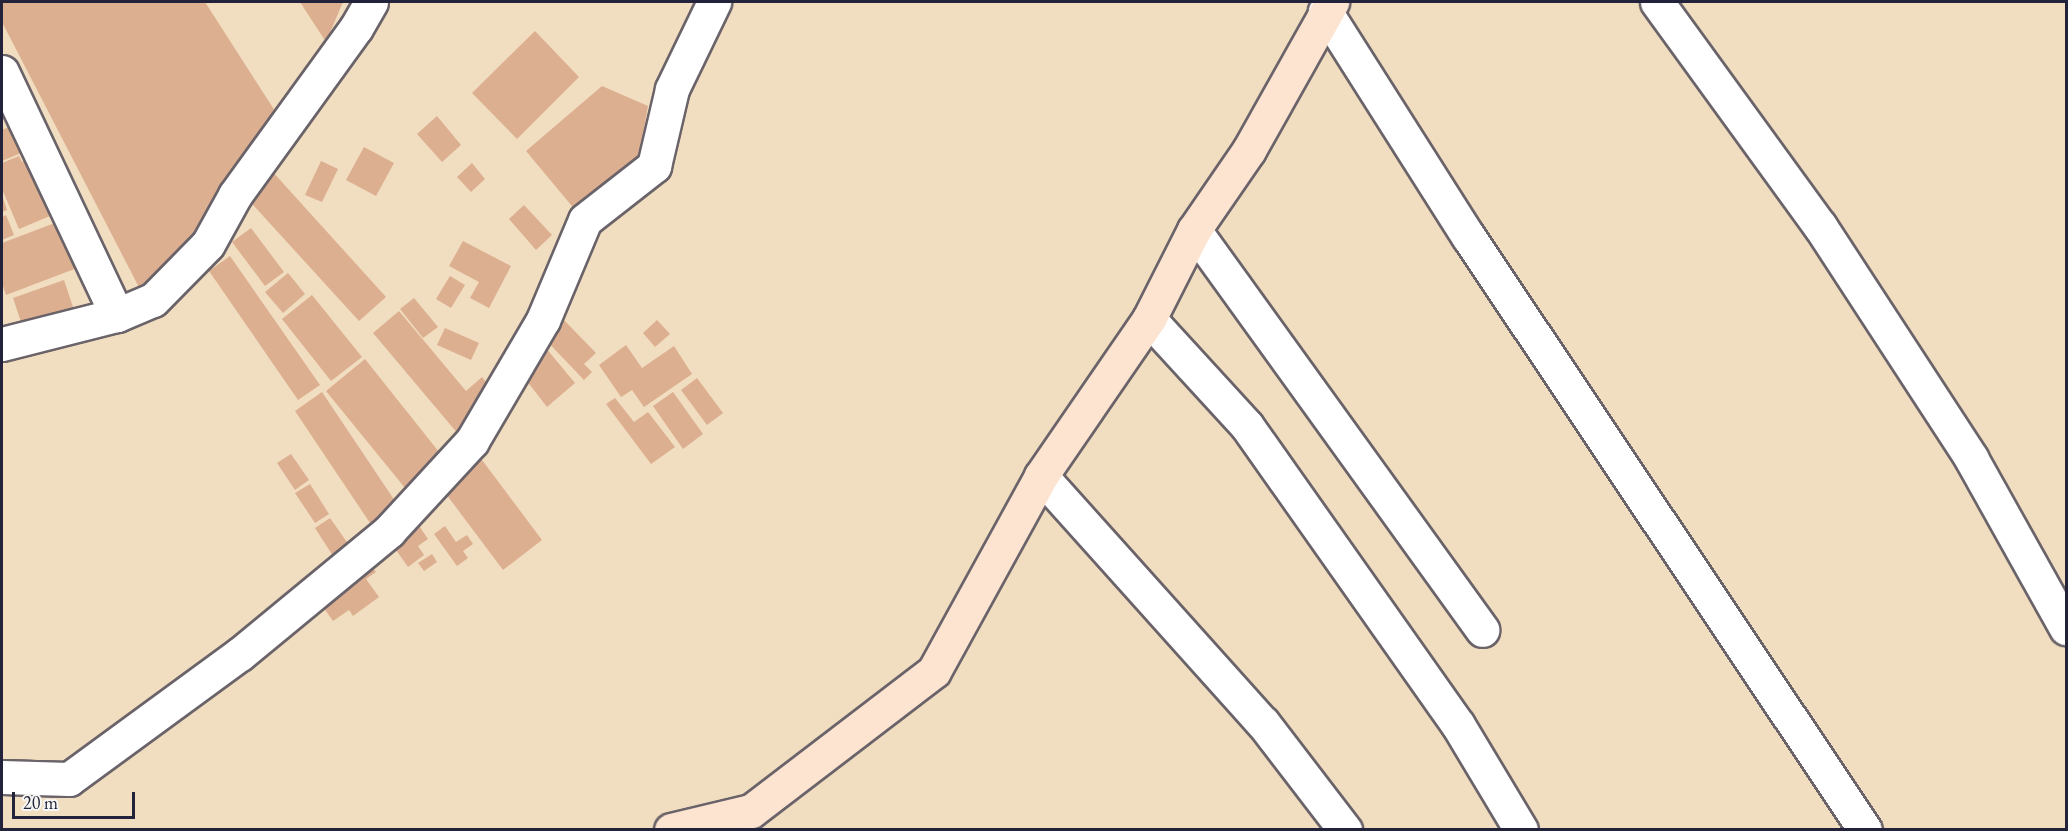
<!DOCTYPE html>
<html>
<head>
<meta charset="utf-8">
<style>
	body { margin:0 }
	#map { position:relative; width:2068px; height:831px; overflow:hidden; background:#f1ddbf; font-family:"EB Garamond",serif }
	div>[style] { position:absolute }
	.building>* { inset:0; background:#ddaf91 }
	.roads { filter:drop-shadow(2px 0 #6a6369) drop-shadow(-2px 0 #6a6369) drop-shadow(0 2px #6a6369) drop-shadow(0 -2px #6a6369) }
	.street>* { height:33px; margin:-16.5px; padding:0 16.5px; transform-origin:16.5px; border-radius:16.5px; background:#fff }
	.secondary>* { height:33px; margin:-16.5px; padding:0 16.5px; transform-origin:16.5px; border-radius:16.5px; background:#fde4d1 }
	span { translate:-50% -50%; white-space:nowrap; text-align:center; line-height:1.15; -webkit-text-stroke:4.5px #f6f6f2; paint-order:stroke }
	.frame { position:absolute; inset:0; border:3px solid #22223b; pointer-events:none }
	.scale { position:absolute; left:12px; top:792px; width:123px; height:27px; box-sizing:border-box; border:3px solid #22223b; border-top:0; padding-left:8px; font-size:18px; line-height:21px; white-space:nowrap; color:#22223b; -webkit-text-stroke:4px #f6f6f2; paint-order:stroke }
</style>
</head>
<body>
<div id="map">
	<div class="building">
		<div style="clip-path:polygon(2px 2px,205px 2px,282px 122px,144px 297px,2px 22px)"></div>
		<div style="clip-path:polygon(300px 2px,343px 2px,326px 42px)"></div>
		<div style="clip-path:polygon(535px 31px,579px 77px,517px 139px,472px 93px)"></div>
		<div style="clip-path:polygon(602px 86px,648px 106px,639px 157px,576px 211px,526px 151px)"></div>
		<div style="clip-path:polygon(437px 116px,461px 145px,442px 162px,417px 134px)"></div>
		<div style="clip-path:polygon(22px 121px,33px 148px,2px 161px,2px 130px)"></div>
		<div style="clip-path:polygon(364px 147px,394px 163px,376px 196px,346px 180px)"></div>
		<div style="clip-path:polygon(37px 155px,62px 211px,19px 229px,2px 189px,2px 163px,19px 156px,22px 162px)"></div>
		<div style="clip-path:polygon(321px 161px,338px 169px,322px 202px,305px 195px)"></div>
		<div style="clip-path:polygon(472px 163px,485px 179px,471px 192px,457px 177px)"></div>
		<div style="clip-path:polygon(271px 170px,386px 297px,359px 321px,244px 195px)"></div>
		<div style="clip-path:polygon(2px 195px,7px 210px,2px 212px)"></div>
		<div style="clip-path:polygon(524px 205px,552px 235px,536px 250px,509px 219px)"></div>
		<div style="clip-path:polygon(6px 215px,14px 235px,2px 240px,2px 217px)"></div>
		<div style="clip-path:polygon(68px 218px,85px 265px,6px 295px,2px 283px,2px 243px)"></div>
		<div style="clip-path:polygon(251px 228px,284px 272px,265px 286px,232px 242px)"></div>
		<div style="clip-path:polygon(463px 241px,511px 266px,489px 308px,470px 298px,479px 282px,449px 266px)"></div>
		<div style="clip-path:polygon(230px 256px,320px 385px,298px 400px,209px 271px)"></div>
		<div style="clip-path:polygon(288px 273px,305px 294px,283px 313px,265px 292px)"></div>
		<div style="clip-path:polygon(450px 276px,465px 285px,451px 308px,436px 299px)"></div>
		<div style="clip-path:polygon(64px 280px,75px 313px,24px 331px,13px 298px)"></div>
		<div style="clip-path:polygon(312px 295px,362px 357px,331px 381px,282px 319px)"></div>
		<div style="clip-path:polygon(414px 298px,438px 327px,423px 338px,400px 309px)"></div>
		<div style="clip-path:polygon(399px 311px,466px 391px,482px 377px,492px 389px,464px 441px,373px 333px)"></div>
		<div style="clip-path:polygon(559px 315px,596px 353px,584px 364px,592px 372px,584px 380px,540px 334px)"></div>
		<div style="clip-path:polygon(657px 320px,670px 334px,655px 347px,643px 333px)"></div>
		<div style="clip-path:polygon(445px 328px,479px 343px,471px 360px,437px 345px)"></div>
		<div style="clip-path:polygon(540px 341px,575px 383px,547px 407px,523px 376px)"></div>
		<div style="clip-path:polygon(626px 345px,642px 368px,674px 346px,692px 374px,644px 407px,632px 390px,621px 397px,599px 365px)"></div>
		<div style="clip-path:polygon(365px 359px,443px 457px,405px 488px,326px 391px)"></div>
		<div style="clip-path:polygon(697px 378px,723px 413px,707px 425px,681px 390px)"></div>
		<div style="clip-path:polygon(322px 392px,399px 507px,372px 526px,295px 411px)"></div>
		<div style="clip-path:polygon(673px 392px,703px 434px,683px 449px,653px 406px)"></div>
		<div style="clip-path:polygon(615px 398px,634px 422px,648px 412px,675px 447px,651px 464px,606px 404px)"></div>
		<div style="clip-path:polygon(291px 454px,309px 480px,295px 490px,277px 463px)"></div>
		<div style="clip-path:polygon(479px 456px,542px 540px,503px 570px,440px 486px)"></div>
		<div style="clip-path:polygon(310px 484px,329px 514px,315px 523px,295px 493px)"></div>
		<div style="clip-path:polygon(330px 518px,349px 545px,333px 556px,315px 528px)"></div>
		<div style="clip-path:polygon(415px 520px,428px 539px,418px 546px,424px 555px,408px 567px,389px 540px)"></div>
		<div style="clip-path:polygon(445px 526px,456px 542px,467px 535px,473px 544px,463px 551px,468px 558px,457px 566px,434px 534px)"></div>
		<div style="clip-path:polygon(432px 554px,437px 562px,424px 571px,418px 563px)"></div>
		<div style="clip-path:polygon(366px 559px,376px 572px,366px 579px,379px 597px,353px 616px,349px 610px,333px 621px,316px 597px)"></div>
	</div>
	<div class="roads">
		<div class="street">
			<div style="left:1657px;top:2px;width:277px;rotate:54deg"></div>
			<div style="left:1820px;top:226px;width:277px;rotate:56.9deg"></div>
			<div style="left:1971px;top:458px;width:195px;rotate:60.8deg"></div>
			<div style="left:1325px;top:11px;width:267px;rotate:57.6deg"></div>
			<div style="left:1468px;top:236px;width:714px;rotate:56.24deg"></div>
			<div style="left:2px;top:72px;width:269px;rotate:64.7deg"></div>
			<div style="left:1194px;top:230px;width:493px;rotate:54.2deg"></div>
			<div style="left:1149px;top:319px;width:145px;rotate:47.5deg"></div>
			<div style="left:1247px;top:426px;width:366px;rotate:54.8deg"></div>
			<div style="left:1458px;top:725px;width:122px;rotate:59deg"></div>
			<div style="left:2px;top:344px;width:119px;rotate:-14.2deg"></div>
			<div style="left:117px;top:315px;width:39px;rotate:-23deg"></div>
			<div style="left:153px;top:300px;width:78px;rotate:-45.5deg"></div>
			<div style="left:208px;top:244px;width:56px;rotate:-61.1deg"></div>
			<div style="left:235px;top:195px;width:206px;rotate:-54.1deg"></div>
			<div style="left:356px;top:28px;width:30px;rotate:-60deg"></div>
			<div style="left:1041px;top:476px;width:332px;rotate:48.1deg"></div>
			<div style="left:1263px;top:723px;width:135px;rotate:52.5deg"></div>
			<div style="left:2px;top:777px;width:67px;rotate:1.7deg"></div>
			<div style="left:69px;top:779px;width:212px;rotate:-36.2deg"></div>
			<div style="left:240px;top:654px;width:193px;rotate:-39.5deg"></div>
			<div style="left:389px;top:531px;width:122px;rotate:-47.3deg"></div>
			<div style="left:472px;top:441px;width:140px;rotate:-59.6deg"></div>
			<div style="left:543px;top:320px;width:108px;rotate:-67.2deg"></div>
			<div style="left:585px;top:220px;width:88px;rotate:-38deg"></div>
			<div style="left:654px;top:166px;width:79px;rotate:-76.8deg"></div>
			<div style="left:672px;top:89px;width:97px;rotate:-64.2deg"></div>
		</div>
		<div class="secondary">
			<div style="left:671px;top:830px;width:82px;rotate:-13.4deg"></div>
			<div style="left:751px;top:811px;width:230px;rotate:-37.4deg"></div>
			<div style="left:934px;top:671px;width:222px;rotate:-61.2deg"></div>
			<div style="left:1041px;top:476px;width:191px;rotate:-55.5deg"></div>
			<div style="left:1149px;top:319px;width:100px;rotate:-63.2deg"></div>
			<div style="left:1194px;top:230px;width:97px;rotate:-55.5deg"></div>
			<div style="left:1249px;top:150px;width:170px;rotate:-60.7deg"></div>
		</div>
	</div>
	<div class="frame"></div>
	<div class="scale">20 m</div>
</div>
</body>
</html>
